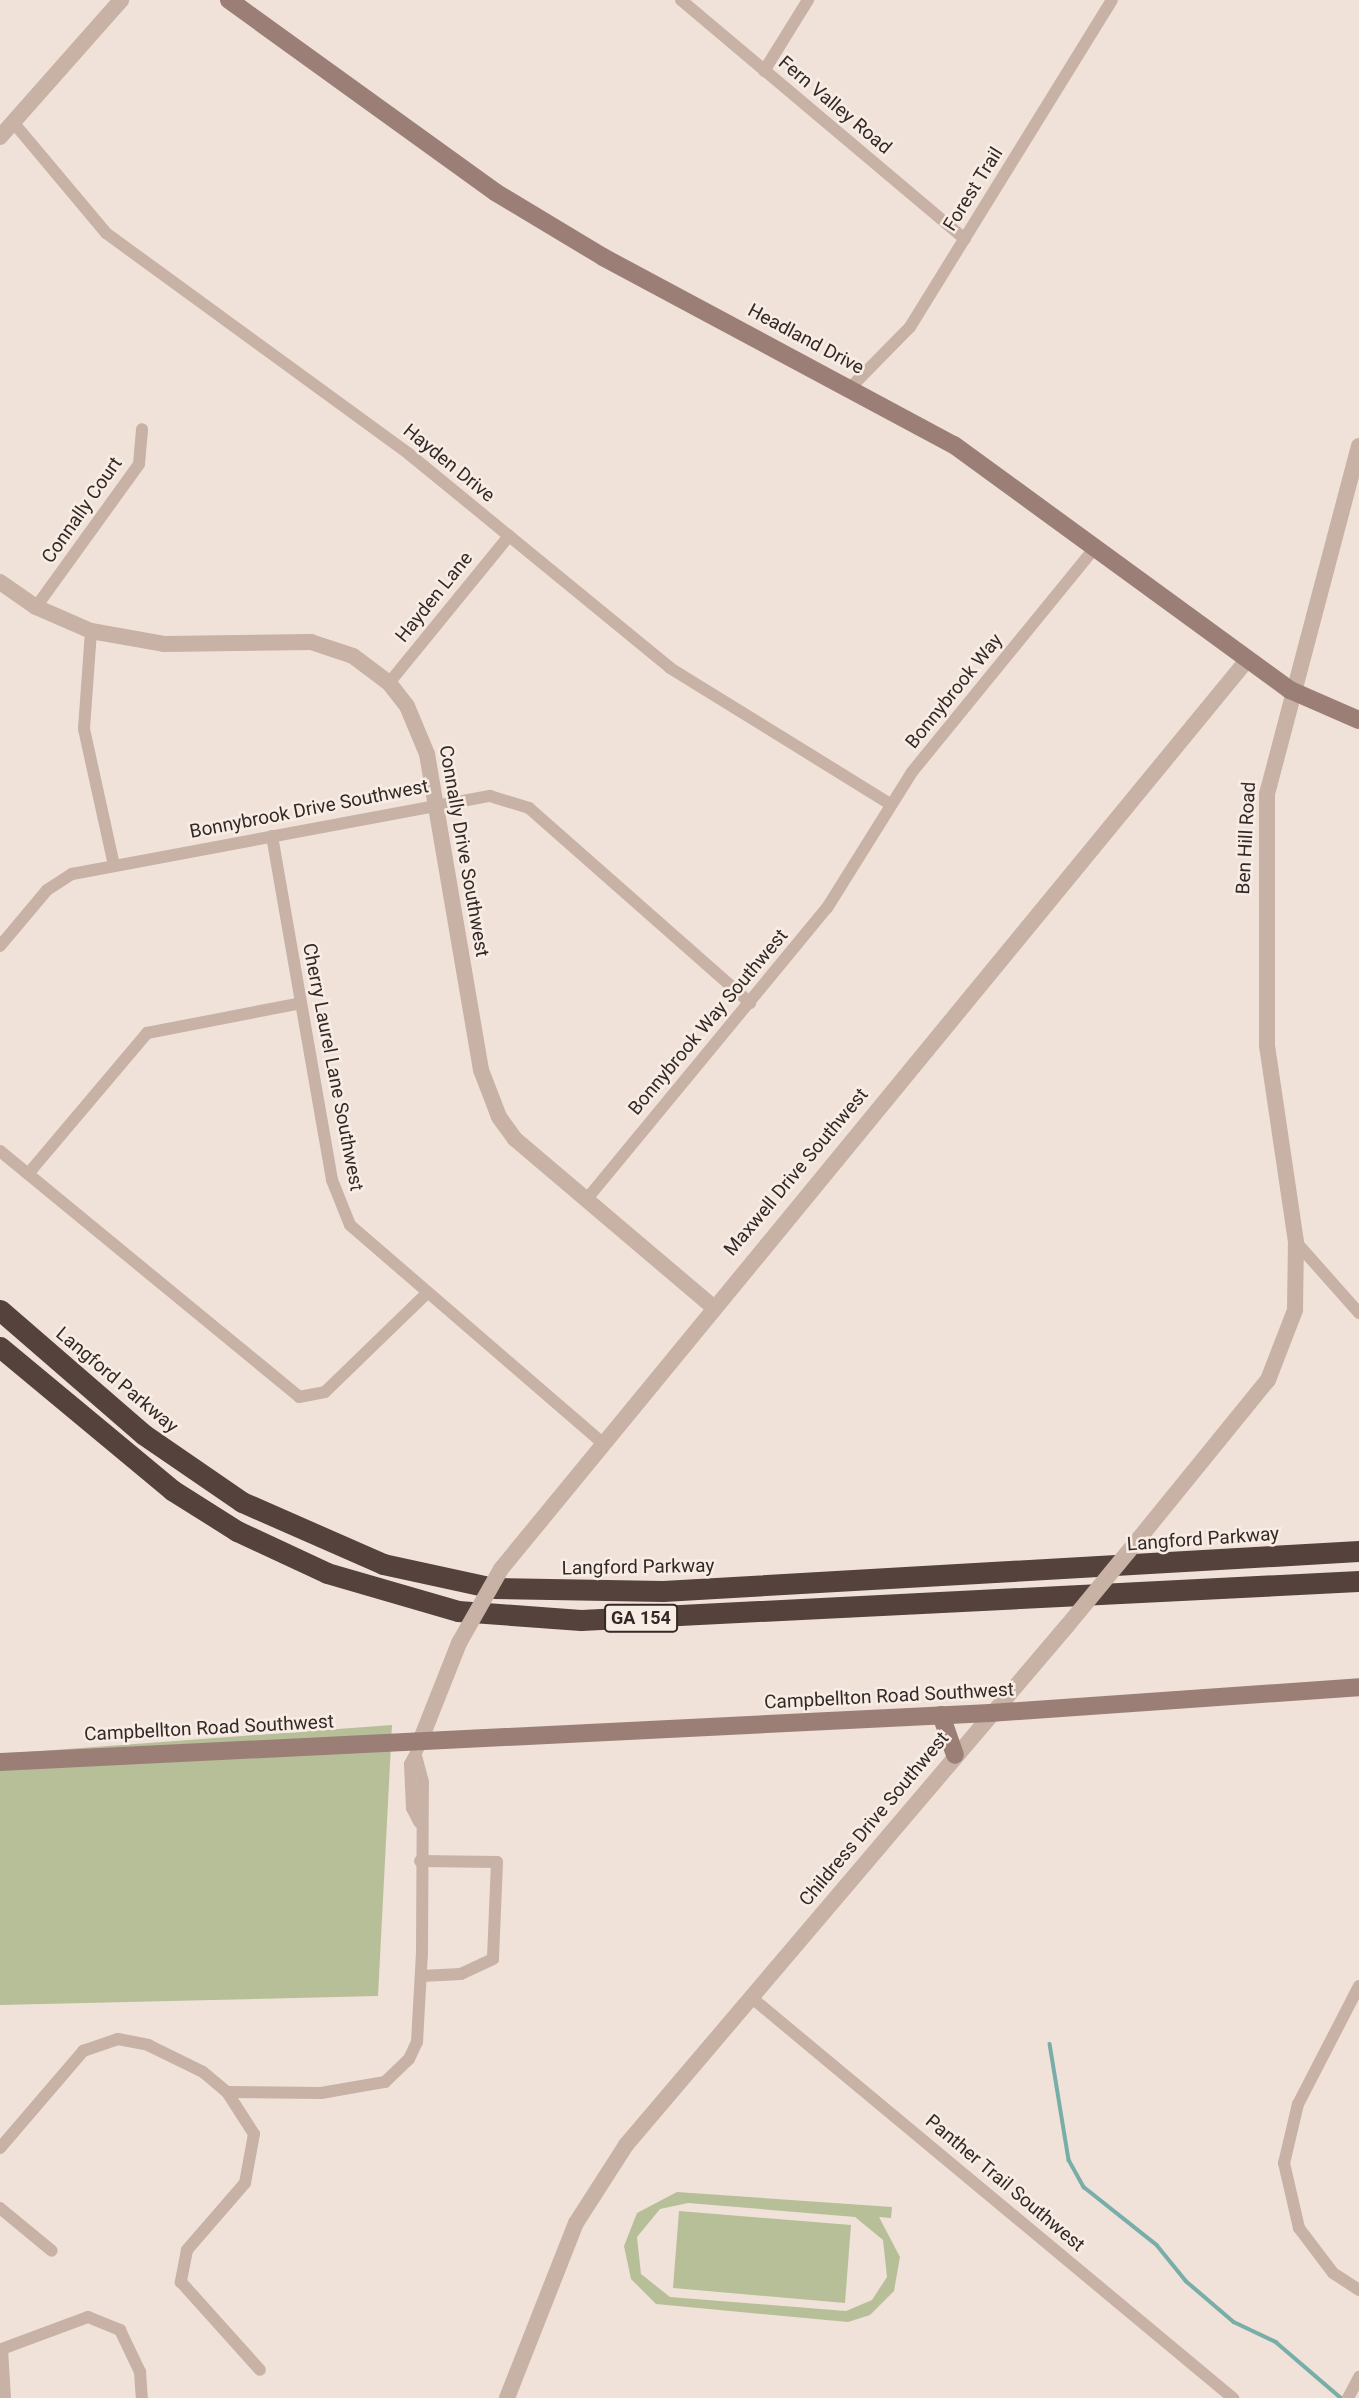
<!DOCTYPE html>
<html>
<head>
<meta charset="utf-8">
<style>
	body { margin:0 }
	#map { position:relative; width:1359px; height:2398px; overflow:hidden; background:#f0e2d9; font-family:Roboto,sans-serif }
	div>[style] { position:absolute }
	.green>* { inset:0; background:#b7bf99 }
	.stream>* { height:3.5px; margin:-1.75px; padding:0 1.75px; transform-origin:1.75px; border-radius:1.75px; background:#79ada8 }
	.minor>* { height:12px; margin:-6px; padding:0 6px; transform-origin:6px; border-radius:6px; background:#c8b1a5 }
	.tertiary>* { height:16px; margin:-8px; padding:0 8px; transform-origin:8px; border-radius:8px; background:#c8b1a5 }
	.secondary>* { height:18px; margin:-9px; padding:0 9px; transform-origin:9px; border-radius:9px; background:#9b7f77 }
	.motorway>* { height:21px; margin:-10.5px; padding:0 10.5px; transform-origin:10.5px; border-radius:10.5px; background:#55423d }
	.tertiary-bridge>* { height:16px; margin:-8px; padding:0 8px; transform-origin:8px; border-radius:8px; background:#c8b1a5 }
	span { translate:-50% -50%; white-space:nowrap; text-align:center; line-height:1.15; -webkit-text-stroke:5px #f8ede5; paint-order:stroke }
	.shield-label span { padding:2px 5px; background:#f8ede5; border:2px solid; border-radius:5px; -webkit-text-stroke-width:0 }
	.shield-label { font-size:18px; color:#342926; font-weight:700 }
	.street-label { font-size:19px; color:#342926 }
</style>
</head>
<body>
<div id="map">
	<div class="green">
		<div style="clip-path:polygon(392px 1725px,378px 1996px,0 2005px,0 1754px)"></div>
		<div style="clip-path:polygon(evenodd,677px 2192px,892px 2207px,891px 2218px,879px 2217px,900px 2257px,894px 2291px,870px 2315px,848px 2322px,656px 2304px,631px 2279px,624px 2246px,637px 2213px,677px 2192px,688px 2203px,855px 2217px,883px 2240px,887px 2277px,872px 2300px,846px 2311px,670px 2297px,641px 2274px,637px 2237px,660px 2209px,688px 2203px)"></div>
		<div style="clip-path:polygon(679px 2211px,851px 2225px,845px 2303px,673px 2288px)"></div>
	</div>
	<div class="stream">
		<div style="left:1050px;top:2044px;width:118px;rotate:80.7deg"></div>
		<div style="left:1069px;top:2160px;width:31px;rotate:61deg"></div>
		<div style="left:1084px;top:2187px;width:93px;rotate:38.5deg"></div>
		<div style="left:1157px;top:2245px;width:46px;rotate:51.1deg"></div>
		<div style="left:1186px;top:2281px;width:63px;rotate:40.5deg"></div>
		<div style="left:1234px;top:2322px;width:47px;rotate:25.5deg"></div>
		<div style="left:1276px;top:2342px;width:86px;rotate:40.7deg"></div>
	</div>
	<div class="minor">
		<div style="left:681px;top:0;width:371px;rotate:40.1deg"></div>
		<div style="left:764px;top:71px;width:84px;rotate:-58.2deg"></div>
		<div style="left:13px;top:122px;width:145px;rotate:50deg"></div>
		<div style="left:106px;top:233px;width:375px;rotate:36.1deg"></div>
		<div style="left:409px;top:454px;width:338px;rotate:39.3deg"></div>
		<div style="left:670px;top:668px;width:257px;rotate:31.7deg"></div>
		<div style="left:851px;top:387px;width:84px;rotate:-45.5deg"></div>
		<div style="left:910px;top:327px;width:384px;rotate:-58.3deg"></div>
		<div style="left:36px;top:607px;width:176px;rotate:-54.2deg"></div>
		<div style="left:139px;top:464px;width:35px;rotate:-85deg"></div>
		<div style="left:91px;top:631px;width:98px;rotate:94.1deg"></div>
		<div style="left:84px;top:729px;width:139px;rotate:77.6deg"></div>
		<div style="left:389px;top:683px;width:190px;rotate:-50.8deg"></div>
		<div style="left:272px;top:836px;width:349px;rotate:80.1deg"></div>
		<div style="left:332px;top:1180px;width:48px;rotate:68.2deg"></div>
		<div style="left:350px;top:1225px;width:330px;rotate:40.8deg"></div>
		<div style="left:0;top:946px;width:73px;rotate:-50deg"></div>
		<div style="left:47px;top:890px;width:30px;rotate:-33deg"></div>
		<div style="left:72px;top:874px;width:425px;rotate:-10.6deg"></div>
		<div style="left:490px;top:796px;width:41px;rotate:17.1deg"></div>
		<div style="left:529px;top:808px;width:295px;rotate:41.4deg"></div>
		<div style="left:0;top:1151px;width:387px;rotate:39.4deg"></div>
		<div style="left:299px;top:1397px;width:26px;rotate:-11deg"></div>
		<div style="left:325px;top:1392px;width:139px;rotate:-44.1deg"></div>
		<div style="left:28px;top:1174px;width:185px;rotate:-49.8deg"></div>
		<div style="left:147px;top:1033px;width:157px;rotate:-11deg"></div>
		<div style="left:586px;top:1200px;width:379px;rotate:-50.5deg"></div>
		<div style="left:827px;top:908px;width:160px;rotate:-58deg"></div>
		<div style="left:912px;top:772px;width:289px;rotate:-50.8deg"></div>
		<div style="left:1296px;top:1242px;width:95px;rotate:48.4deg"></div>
		<div style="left:418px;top:1749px;width:17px;rotate:118deg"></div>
		<div style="left:410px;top:1764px;width:44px;rotate:87.4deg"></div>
		<div style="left:412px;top:1808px;width:16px;rotate:63deg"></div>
		<div style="left:420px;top:1861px;width:77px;rotate:0.7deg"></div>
		<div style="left:497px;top:1862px;width:97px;rotate:92.4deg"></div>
		<div style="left:493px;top:1959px;width:35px;rotate:155deg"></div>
		<div style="left:461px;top:1974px;width:40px;rotate:177.1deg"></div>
		<div style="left:1359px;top:1986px;width:133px;rotate:117.3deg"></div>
		<div style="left:1298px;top:2104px;width:61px;rotate:103.3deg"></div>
		<div style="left:1284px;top:2163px;width:67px;rotate:77deg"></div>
		<div style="left:1299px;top:2228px;width:56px;rotate:52.9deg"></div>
		<div style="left:1333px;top:2273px;width:31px;rotate:33deg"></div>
		<div style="left:752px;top:1998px;width:626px;rotate:39.75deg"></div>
		<div style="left:227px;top:2092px;width:94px;rotate:0.6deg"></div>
		<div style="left:321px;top:2093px;width:65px;rotate:-9.8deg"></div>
		<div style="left:385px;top:2082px;width:33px;rotate:-44deg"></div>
		<div style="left:409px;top:2059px;width:19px;rotate:-65deg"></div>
		<div style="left:417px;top:2042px;width:90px;rotate:-86.8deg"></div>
		<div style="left:422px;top:1952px;width:170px;rotate:-89.7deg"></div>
		<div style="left:423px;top:1782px;width:27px;rotate:-105deg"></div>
		<div style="left:0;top:2148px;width:128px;rotate:-49.4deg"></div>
		<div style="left:83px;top:2051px;width:37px;rotate:-19deg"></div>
		<div style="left:118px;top:2039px;width:31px;rotate:11deg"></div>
		<div style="left:148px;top:2045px;width:61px;rotate:26.1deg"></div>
		<div style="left:203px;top:2072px;width:31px;rotate:40deg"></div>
		<div style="left:227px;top:2092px;width:50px;rotate:57.3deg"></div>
		<div style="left:254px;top:2134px;width:50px;rotate:100.4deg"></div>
		<div style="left:245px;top:2183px;width:89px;rotate:130.9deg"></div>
		<div style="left:187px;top:2250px;width:33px;rotate:101deg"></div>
		<div style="left:181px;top:2282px;width:118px;rotate:48.1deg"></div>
		<div style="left:0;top:2208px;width:67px;rotate:39.6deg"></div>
		<div style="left:5px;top:2398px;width:49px;rotate:-93.5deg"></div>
		<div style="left:2px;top:2349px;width:92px;rotate:-20.4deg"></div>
		<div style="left:88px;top:2317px;width:35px;rotate:22deg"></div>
		<div style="left:120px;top:2330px;width:47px;rotate:64.5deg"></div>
		<div style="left:140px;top:2372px;width:26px;rotate:86deg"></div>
		<div style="left:1348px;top:2398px;width:24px;rotate:-62deg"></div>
	</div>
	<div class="tertiary">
		<div style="left:0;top:137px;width:183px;rotate:-48.5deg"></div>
		<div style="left:0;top:582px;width:44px;rotate:34.8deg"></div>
		<div style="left:36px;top:607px;width:60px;rotate:23.6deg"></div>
		<div style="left:91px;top:631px;width:74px;rotate:10.1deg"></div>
		<div style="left:164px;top:644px;width:147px;rotate:-0.8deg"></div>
		<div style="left:311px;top:642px;width:44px;rotate:18.4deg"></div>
		<div style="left:353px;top:656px;width:45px;rotate:36.9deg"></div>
		<div style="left:389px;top:683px;width:29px;rotate:52deg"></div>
		<div style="left:407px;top:706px;width:52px;rotate:67.4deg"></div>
		<div style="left:427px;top:754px;width:321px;rotate:80.3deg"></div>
		<div style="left:481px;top:1070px;width:50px;rotate:69deg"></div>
		<div style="left:499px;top:1117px;width:27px;rotate:54deg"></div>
		<div style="left:515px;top:1139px;width:258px;rotate:40.3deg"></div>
		<div style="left:1137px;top:1541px;width:208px;rotate:-50.9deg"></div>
		<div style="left:1268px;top:1380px;width:75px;rotate:-68.9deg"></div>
		<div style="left:1295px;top:1310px;width:68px;rotate:-89.2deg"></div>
		<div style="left:1296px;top:1242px;width:199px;rotate:-98.4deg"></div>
		<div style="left:1267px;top:1045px;width:251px;rotate:-90deg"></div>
		<div style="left:1267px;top:794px;width:360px;rotate:-75.2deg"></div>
		<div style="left:501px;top:1569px;width:1176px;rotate:-50.62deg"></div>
		<div style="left:421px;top:1739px;width:103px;rotate:-68.4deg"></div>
		<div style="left:507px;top:2398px;width:188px;rotate:-68.5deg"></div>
		<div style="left:576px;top:2223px;width:93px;rotate:-57.3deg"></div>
		<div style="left:626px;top:2145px;width:681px;rotate:-49.65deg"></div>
	</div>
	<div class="secondary">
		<div style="left:229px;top:0;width:328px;rotate:35.8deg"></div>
		<div style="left:495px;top:192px;width:126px;rotate:31deg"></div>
		<div style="left:603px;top:257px;width:398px;rotate:28.2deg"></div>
		<div style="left:954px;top:445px;width:416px;rotate:36.1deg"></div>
		<div style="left:1290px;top:690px;width:75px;rotate:23.5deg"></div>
		<div style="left:941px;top:1715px;width:42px;rotate:70.7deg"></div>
		<div style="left:0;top:1762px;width:991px;rotate:-2.83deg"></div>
		<div style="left:990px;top:1713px;width:370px;rotate:-4deg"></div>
	</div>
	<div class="motorway">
		<div style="left:0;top:1310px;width:189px;rotate:40.9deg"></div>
		<div style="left:143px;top:1434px;width:120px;rotate:34.5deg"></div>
		<div style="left:242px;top:1502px;width:154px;rotate:23.7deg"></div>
		<div style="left:383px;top:1564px;width:113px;rotate:12.3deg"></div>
		<div style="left:493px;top:1588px;width:170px;rotate:1deg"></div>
		<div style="left:663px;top:1591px;width:697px;rotate:-3.29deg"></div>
		<div style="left:0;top:1347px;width:224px;rotate:39.7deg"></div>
		<div style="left:172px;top:1490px;width:77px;rotate:32.2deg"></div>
		<div style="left:237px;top:1531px;width:99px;rotate:25deg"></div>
		<div style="left:327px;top:1573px;width:136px;rotate:16.2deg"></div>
		<div style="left:458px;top:1611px;width:123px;rotate:4.2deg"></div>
		<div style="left:581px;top:1620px;width:779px;rotate:-2.87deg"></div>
	</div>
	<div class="tertiary-bridge">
		<div style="left:1067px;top:1626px;width:110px;rotate:-50.5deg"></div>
		<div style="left:459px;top:1643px;width:85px;rotate:-60.4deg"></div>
	</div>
	<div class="shield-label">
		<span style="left:641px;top:1618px">GA 154</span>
	</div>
	<div class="street-label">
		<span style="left:835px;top:105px;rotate:40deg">Fern Valley Road</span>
		<span style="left:973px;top:189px;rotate:-58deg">Forest Trail</span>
		<span style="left:806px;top:339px;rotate:28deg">Headland Drive</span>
		<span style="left:449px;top:463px;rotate:39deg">Hayden Drive</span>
		<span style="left:82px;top:510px;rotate:-55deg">Connally Court</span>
		<span style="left:434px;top:597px;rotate:-51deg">Hayden Lane</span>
		<span style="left:954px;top:691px;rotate:-51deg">Bonnybrook Way</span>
		<span style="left:309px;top:809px;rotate:-11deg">Bonnybrook Drive Southwest</span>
		<span style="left:1246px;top:838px;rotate:-87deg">Ben Hill Road</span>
		<span style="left:464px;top:851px;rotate:80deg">Connally Drive Southwest</span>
		<span style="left:708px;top:1022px;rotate:-50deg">Bonnybrook Way Southwest</span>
		<span style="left:333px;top:1067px;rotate:79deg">Cherry Laurel Lane Southwest</span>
		<span style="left:796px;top:1172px;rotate:-50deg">Maxwell Drive Southwest</span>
		<span style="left:117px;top:1380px;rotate:40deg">Langford Parkway</span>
		<span style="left:1203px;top:1539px;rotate:-4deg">Langford Parkway</span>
		<span style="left:638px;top:1567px;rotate:-1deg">Langford Parkway</span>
		<span style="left:889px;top:1696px;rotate:-3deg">Campbellton Road Southwest</span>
		<span style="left:209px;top:1728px;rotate:-3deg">Campbellton Road Southwest</span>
		<span style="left:874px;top:1819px;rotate:-50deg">Childress Drive Southwest</span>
		<span style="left:1005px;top:2183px;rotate:40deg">Panther Trail Southwest</span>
	</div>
</div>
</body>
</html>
